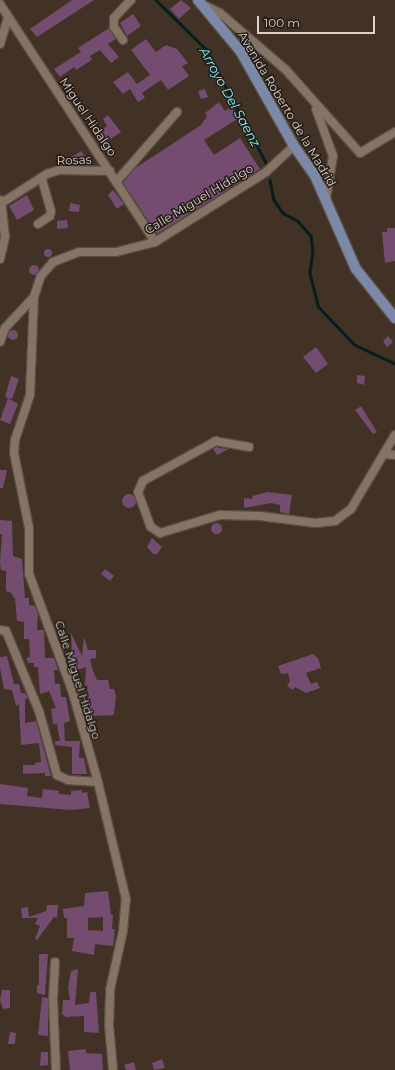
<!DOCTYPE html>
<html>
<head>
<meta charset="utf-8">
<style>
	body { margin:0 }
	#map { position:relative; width:395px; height:1070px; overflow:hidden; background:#413225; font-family:Montserrat,sans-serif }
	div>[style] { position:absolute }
	.stream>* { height:2.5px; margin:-1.25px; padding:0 1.25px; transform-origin:1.25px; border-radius:1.25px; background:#071d1f }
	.building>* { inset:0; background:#734c6f }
	.round { border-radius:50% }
	.roads { filter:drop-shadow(1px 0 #594e42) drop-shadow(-1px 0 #594e42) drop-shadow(0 1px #594e42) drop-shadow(0 -1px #594e42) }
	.street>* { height:8px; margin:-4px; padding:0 4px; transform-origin:4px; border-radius:4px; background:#857465 }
	.primary>* { height:10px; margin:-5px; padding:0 5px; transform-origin:5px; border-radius:5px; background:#7b88a8 }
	span { translate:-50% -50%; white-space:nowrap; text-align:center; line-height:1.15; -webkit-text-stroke:3px #221b16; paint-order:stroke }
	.street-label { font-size:12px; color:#dbd2c9 }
	.water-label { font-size:13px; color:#87f6fe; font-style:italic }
	.scale { position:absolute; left:257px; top:16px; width:118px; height:18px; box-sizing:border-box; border:2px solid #dbd2c9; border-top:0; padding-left:5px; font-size:12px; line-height:14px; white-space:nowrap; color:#dbd2c9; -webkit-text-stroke:3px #221b16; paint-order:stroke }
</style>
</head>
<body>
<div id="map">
	<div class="stream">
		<div style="left:156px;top:0;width:70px;rotate:44.4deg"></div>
		<div style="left:206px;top:49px;width:129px;rotate:62.2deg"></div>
		<div style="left:270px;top:180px;width:20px;rotate:79deg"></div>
		<div style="left:274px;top:200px;width:16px;rotate:55deg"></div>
		<div style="left:283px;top:213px;width:17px;rotate:28deg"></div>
		<div style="left:298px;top:221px;width:20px;rotate:49deg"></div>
		<div style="left:311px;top:236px;width:15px;rotate:82deg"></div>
		<div style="left:313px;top:251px;width:22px;rotate:98deg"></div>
		<div style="left:310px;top:273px;width:34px;rotate:76deg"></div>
		<div style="left:318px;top:306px;width:54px;rotate:46.5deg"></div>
		<div style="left:355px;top:345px;width:43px;rotate:24.8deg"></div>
	</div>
	<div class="building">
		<div style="clip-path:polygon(72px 0,94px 0,37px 37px,30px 29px)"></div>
		<div style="clip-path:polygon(181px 0,191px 8px,179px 19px,170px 9px)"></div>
		<div style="clip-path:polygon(133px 14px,141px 26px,127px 36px,120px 23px)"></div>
		<div style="clip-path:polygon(109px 28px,116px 39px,108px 44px,119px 57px,111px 63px,100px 50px,90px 56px,92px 60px,76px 70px,74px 67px,60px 77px,54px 69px,81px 52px,78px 48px)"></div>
		<div style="clip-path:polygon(146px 39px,156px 52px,166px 45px,177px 49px,188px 63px,182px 66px,189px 76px,168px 90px,161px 80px,142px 93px,145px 98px,138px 102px,130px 89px,123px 94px,113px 82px,128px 72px,137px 84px,150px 75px,131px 50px)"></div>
		<div style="clip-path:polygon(205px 89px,208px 97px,201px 99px,198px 91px)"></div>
		<div style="clip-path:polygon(219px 102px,225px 111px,231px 107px,239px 118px,204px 140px,214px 155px,240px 138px,260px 169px,157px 234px,123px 183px,134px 169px,201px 125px,207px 116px,205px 113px)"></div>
		<div style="clip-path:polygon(108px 115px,121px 132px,103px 144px,98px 132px,107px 126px,103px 119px)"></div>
		<div style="clip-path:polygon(81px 151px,85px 156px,78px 160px,78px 165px,62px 163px)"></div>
		<div style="clip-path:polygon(113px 190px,124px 204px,117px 209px,108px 195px)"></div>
		<div style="clip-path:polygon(27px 195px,34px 210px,17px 220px,9px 206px)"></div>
		<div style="clip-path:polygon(70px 203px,80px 205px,79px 212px,69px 211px)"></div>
		<div style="clip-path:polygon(67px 220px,68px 228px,57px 229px,57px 221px)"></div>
		<div style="clip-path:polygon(387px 228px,395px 228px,395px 261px,385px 263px,382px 232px,387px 232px)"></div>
		<div class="round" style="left:44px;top:249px;width:8px;height:8px"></div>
		<div class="round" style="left:29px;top:265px;width:10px;height:10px"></div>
		<div class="round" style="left:8px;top:330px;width:10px;height:10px"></div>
		<div style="clip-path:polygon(388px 336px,393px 342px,387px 347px,383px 341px)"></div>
		<div style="clip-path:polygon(316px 347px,328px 364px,316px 373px,303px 357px)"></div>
		<div style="clip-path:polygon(357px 375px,365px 376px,364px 385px,357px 383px)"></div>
		<div style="clip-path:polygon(11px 376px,19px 379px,12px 399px,5px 397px)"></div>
		<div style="clip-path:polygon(8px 398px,18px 404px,10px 424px,0 420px)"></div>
		<div style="clip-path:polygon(361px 406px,377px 432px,373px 434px,355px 410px)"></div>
		<div style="clip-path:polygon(217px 447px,219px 448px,229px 449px,217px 455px,213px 449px)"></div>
		<div style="clip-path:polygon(0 470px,7px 470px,3px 488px,0 488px)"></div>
		<div style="clip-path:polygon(268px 492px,292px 495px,289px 514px,280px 512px,280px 505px,271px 503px,244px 508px,244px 498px,253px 499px,252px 496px)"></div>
		<div class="round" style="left:122px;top:494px;width:14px;height:14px"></div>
		<div style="clip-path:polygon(0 520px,12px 521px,13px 556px,22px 559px,25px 598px,29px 598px,29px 605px,35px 606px,38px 614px,37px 630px,44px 630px,45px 658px,54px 658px,58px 670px,54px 670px,55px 684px,60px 684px,61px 697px,66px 697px,70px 721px,64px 723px,65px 741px,80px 741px,79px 758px,84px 758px,87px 774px,72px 774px,72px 747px,55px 745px,55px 741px,60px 741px,57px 724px,53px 724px,51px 709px,56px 708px,49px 691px,40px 694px,38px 667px,34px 667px,34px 663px,28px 663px,26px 658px,30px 657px,29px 639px,24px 639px,24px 622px,17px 621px,15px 599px,11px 593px,6px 591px,6px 571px,1px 570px,0 563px,2px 534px,0 534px)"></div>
		<div class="round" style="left:210.5px;top:522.5px;width:11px;height:11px"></div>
		<div style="clip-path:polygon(152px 538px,162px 547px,157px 554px,153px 554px,147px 547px)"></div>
		<div style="clip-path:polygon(105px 569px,114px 576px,110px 581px,101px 574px)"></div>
		<div style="clip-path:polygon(71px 633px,82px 656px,84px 637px,88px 650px,96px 650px,96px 658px,90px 659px,93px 671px,97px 680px,108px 680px,110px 689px,114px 689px,116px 696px,114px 715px,90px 716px,87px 685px,85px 686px,86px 667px,77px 670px,72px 658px)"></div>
		<div style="clip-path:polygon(313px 654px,318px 658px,321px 668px,306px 673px,311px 684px,317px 682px,320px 688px,306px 693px,295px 687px,293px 690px,287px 686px,290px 681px,288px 673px,281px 674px,278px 666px)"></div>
		<div style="clip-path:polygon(7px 656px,14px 684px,19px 684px,21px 693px,25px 693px,28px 698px,25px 699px,25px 723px,36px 721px,51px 776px,45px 776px,45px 773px,23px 774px,23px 765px,35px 765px,35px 763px,41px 762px,39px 743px,21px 745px,19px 704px,16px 706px,12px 690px,4px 689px,0 668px,0 657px)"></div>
		<div style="clip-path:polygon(0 784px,28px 788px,27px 796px,42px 798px,43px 789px,59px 791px,59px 794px,71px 795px,71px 791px,82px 790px,82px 793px,87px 792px,90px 808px,70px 810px,0 804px)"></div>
		<div style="clip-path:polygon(evenodd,108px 891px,111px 915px,113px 915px,112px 929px,115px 929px,113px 946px,95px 944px,94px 955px,72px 951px,74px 938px,67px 938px,67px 918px,64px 918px,63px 909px,84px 906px,85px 893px,108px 891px,103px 917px,103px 931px,88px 930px,88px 918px,103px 917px)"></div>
		<div style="clip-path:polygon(47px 905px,58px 905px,57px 918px,54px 917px,37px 940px,35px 939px,40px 926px,35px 924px,38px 918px,22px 918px,21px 908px,28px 907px,29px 917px,46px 911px)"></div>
		<div style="clip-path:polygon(39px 954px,48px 954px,45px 995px,37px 993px,37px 985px,39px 985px)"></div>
		<div style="clip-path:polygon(78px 969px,75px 1005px,89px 1003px,90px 992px,96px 992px,99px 1033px,84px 1032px,84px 1016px,66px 1017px,62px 1014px,63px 1000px,70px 1000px,68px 988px,71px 971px)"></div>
		<div style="clip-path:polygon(2px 990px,10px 990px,10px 1008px,3px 1009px,0 1000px)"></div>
		<div style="clip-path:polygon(42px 997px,48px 998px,48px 1036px,38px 1035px)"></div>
		<div style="clip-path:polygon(10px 1032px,16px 1033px,15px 1044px,8px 1044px)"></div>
		<div style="clip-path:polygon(86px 1049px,86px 1053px,102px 1054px,103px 1070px,70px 1070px,68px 1051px)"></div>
		<div style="clip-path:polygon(41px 1052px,48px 1052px,48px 1065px,40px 1066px)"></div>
		<div style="clip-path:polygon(162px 1059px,165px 1068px,154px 1070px,152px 1063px)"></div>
		<div style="clip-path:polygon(134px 1062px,136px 1070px,126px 1070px,124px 1065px)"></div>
	</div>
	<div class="roads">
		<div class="street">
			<div style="left:0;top:4px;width:284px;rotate:56.9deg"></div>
			<div style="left:204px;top:5px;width:18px;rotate:27deg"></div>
			<div style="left:220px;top:13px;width:87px;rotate:40.8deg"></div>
			<div style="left:286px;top:70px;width:111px;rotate:48.3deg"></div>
			<div style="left:360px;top:153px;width:41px;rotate:-31deg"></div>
			<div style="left:123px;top:40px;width:16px;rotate:-125deg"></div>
			<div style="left:114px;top:27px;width:9px;rotate:-90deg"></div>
			<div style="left:114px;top:18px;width:25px;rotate:-47deg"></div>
			<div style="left:0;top:44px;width:28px;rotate:-73deg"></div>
			<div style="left:316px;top:109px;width:50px;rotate:70.1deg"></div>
			<div style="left:333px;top:156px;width:44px;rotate:99.2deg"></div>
			<div style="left:116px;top:182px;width:93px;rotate:-48.9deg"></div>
			<div style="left:0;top:204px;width:56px;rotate:-32.6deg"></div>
			<div style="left:47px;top:174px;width:13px;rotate:-18deg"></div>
			<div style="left:59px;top:170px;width:51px;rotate:1.1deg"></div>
			<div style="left:38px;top:224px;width:14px;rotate:-34deg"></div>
			<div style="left:50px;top:216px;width:5px;rotate:-79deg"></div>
			<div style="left:51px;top:211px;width:35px;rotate:-106deg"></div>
			<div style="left:0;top:259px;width:23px;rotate:-77deg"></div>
			<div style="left:5px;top:237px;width:37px;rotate:-96deg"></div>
			<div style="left:0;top:342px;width:15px;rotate:-70deg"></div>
			<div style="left:5px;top:328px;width:42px;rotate:-46.9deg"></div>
			<div style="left:249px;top:447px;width:34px;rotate:-170deg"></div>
			<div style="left:216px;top:441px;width:83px;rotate:151.3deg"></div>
			<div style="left:143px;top:481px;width:12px;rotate:114deg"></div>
			<div style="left:138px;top:492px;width:37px;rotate:70deg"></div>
			<div style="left:151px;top:527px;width:11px;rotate:34deg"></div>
			<div style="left:160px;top:533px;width:63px;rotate:-16.7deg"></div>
			<div style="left:220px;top:515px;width:40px;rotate:1.4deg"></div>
			<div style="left:260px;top:516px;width:55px;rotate:7.3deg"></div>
			<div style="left:315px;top:523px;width:20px;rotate:-6deg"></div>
			<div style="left:335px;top:521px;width:20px;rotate:-37deg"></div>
			<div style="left:351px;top:509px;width:86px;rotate:-59.3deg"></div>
			<div style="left:384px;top:454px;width:11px;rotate:5deg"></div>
			<div style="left:0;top:630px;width:6px;rotate:9deg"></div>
			<div style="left:6px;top:631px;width:87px;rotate:67.6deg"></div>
			<div style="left:39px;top:711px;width:66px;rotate:74.3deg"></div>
			<div style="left:57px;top:775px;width:12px;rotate:24deg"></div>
			<div style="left:68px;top:780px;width:30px;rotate:4deg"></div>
			<div style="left:55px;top:962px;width:37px;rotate:93deg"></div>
			<div style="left:53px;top:999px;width:71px;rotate:87.6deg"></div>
			<div style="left:113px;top:1070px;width:45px;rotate:-95.1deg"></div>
			<div style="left:109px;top:1025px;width:35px;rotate:-88deg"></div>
			<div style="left:110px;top:990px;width:60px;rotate:-77.6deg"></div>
			<div style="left:123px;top:931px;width:32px;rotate:-85deg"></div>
			<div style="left:126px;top:899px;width:120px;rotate:-103.5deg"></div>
			<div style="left:98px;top:782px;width:96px;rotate:-105.8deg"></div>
			<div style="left:72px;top:690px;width:124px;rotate:-110.3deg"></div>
			<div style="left:29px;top:574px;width:46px;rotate:-90deg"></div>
			<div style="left:29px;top:528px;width:76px;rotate:-101.3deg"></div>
			<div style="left:14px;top:453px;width:13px;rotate:-86deg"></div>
			<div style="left:15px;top:440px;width:47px;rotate:-71.6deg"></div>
			<div style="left:30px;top:395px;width:98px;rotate:-87.7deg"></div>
			<div style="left:34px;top:297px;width:22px;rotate:-72deg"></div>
			<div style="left:41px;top:276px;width:18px;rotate:-49deg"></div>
			<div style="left:53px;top:262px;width:28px;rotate:-21deg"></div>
			<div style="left:79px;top:252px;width:37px"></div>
			<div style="left:116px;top:252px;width:40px;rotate:-14.4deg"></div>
			<div style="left:155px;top:242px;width:131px;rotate:-32.2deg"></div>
			<div style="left:266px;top:172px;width:38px;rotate:-43deg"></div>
		</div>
		<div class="primary">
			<div style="left:198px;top:0;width:67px;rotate:50.4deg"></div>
			<div style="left:241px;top:52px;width:108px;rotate:60.6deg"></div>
			<div style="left:294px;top:146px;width:39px;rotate:55deg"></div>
			<div style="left:316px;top:178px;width:99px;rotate:66.3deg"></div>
			<div style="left:356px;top:269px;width:63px;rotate:51.5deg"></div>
		</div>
	</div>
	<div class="street-label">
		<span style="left:287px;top:109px;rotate:59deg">Avenida Roberto de la Madrid</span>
		<span style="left:88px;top:117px;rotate:56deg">Miguel Hidalgo</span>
		<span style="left:74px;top:160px;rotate:-2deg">Rosas</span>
		<span style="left:199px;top:199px;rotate:-31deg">Calle Miguel Hidalgo</span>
		<span style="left:78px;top:680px;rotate:72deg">Calle Miguel Hidalgo</span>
	</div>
	<div class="water-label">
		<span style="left:230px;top:97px;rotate:61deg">Arroyo Del Saenz</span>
	</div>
	<div class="scale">100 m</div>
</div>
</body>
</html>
